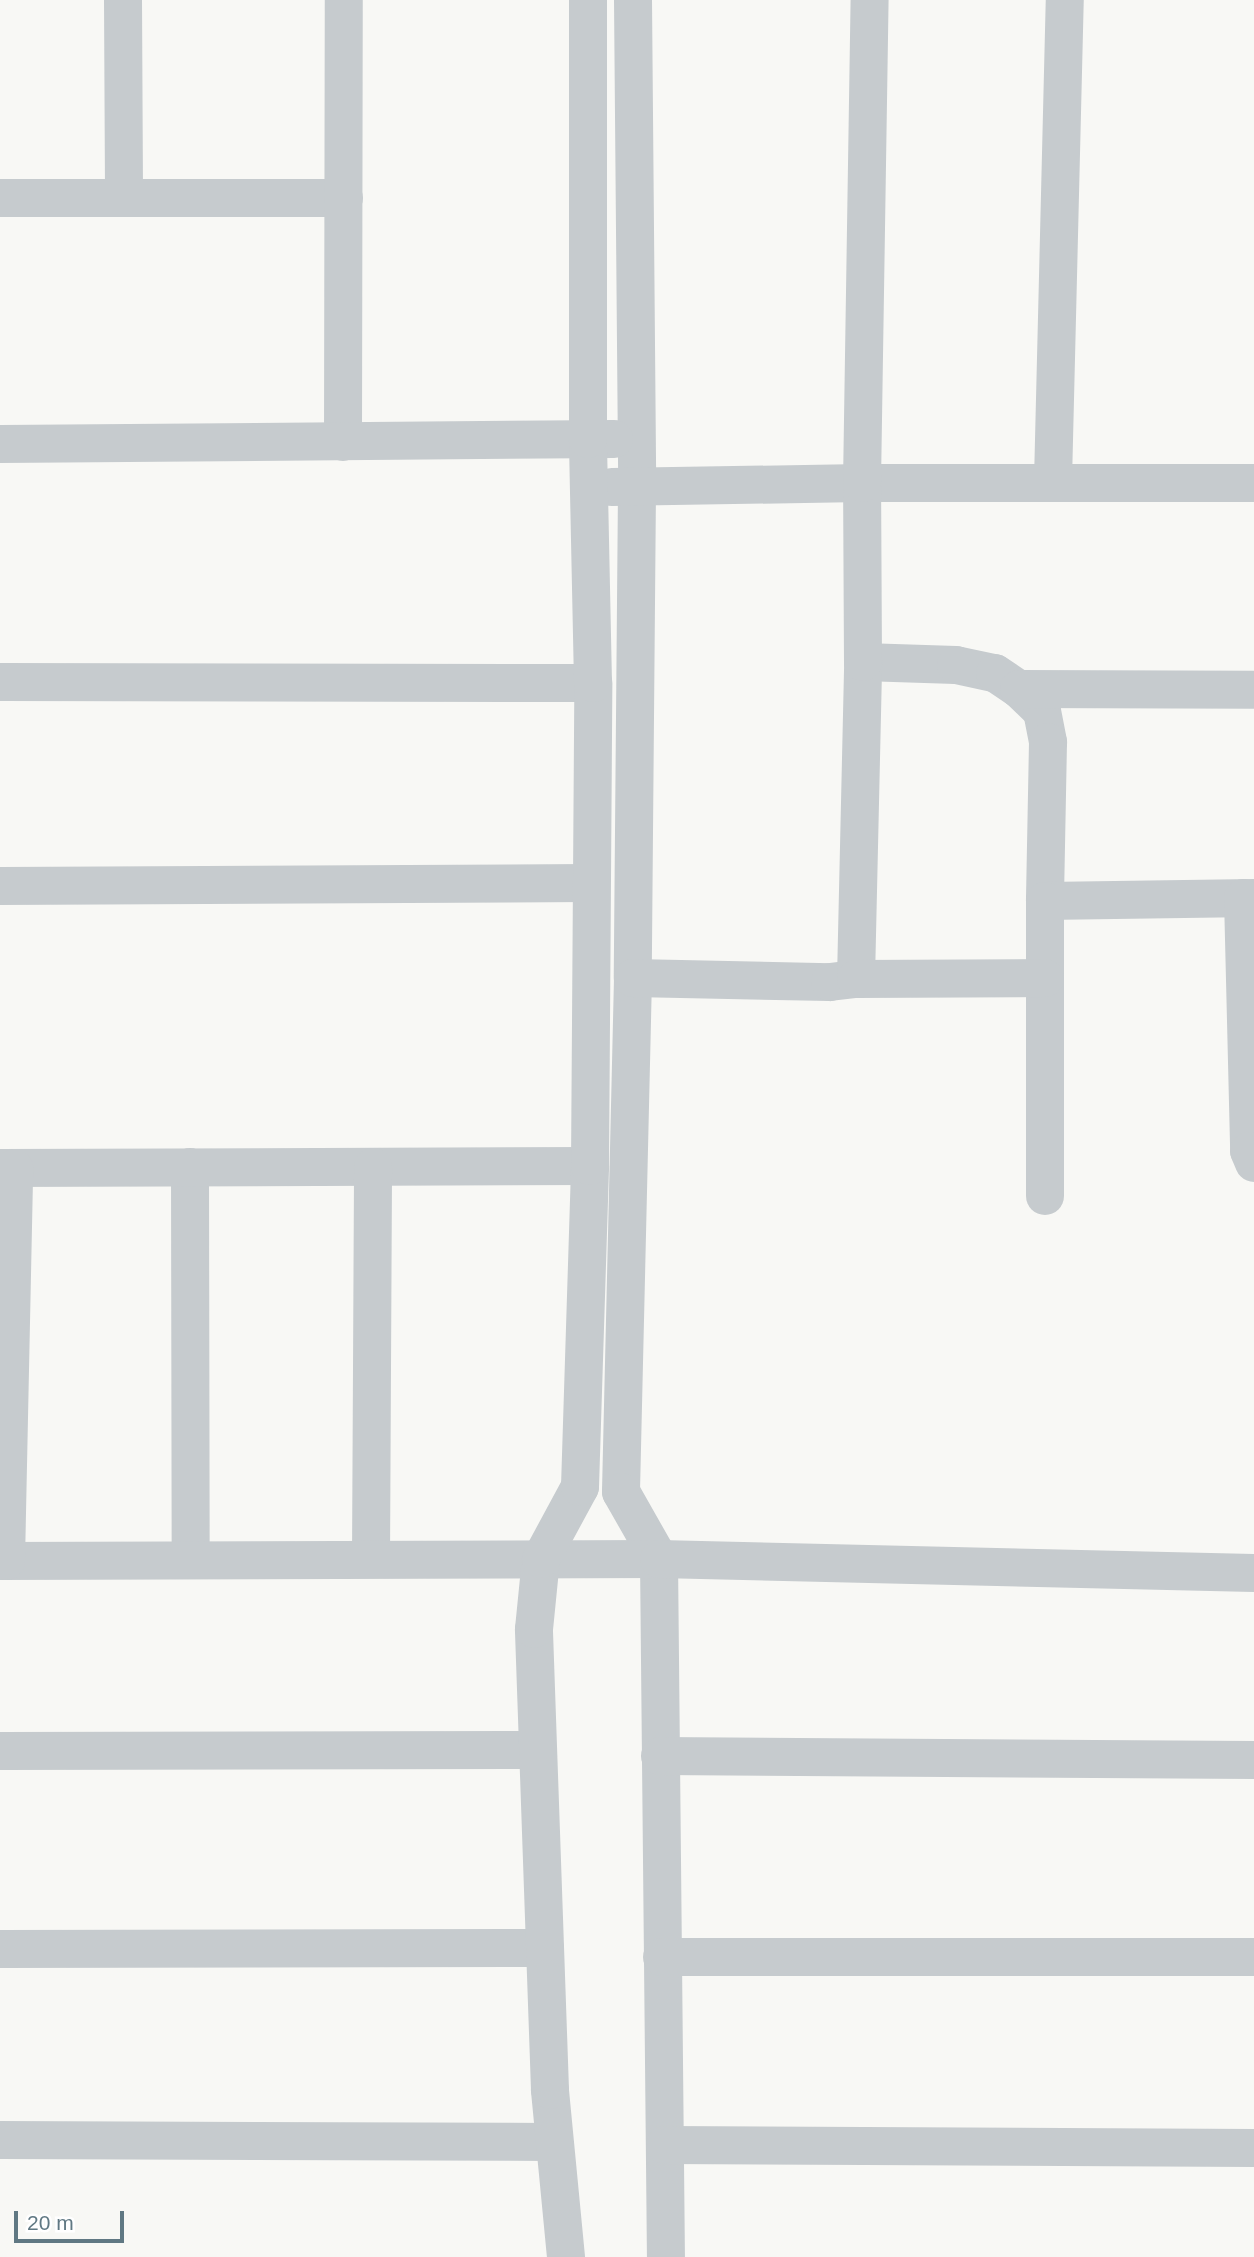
<!DOCTYPE html>
<html>
<head>
<meta charset="utf-8">
<style>
	body { margin:0 }
	#map { position:relative; width:1254px; height:2257px; overflow:hidden; background:#f8f8f5; font-family:Helvetica,sans-serif }
	div>[style] { position:absolute }
	.minor>* { height:38px; margin:-19px; padding:0 19px; transform-origin:19px; border-radius:19px; background:#c6cbce }
	span { translate:-50% -50%; white-space:nowrap; text-align:center; line-height:1.15; -webkit-text-stroke:7px #fff; paint-order:stroke }
	.scale { position:absolute; left:14px; top:2211px; width:110px; height:32px; box-sizing:border-box; border:4px solid #607883; border-top:0; padding-left:9px; font-size:21px; line-height:24px; white-space:nowrap; color:#607883; -webkit-text-stroke:5px #fff; paint-order:stroke }
</style>
</head>
<body>
<div id="map">
	<div class="minor">
		<div style="left:123px;top:0;width:198px;rotate:89.7deg"></div>
		<div style="left:633px;top:0;width:488px;rotate:89.5deg"></div>
		<div style="left:637px;top:488px;width:490px;rotate:90.5deg"></div>
		<div style="left:633px;top:978px;width:514px;rotate:91.34deg"></div>
		<div style="left:621px;top:1492px;width:77px;rotate:60.4deg"></div>
		<div style="left:659px;top:1559px;width:698px;rotate:89.43deg"></div>
		<div style="left:0;top:198px;width:344px"></div>
		<div style="left:343px;top:442px;width:442px;rotate:-89.9deg"></div>
		<div style="left:0;top:444px;width:614px;rotate:-0.47deg"></div>
		<div style="left:1053px;top:481px;width:481px;rotate:-88.6deg"></div>
		<div style="left:612px;top:487px;width:250px;rotate:-0.9deg"></div>
		<div style="left:862px;top:483px;width:392px"></div>
		<div style="left:863px;top:662px;width:93px;rotate:1.8deg"></div>
		<div style="left:956px;top:665px;width:40px;rotate:12deg"></div>
		<div style="left:995px;top:673px;width:29px;rotate:34deg"></div>
		<div style="left:1019px;top:689px;width:32px;rotate:44deg"></div>
		<div style="left:1042px;top:711px;width:32px;rotate:79deg"></div>
		<div style="left:1048px;top:742px;width:159px;rotate:91.1deg"></div>
		<div style="left:1045px;top:901px;width:209px;rotate:-0.8deg"></div>
		<div style="left:0;top:682px;width:593px;rotate:0.1deg"></div>
		<div style="left:1019px;top:689px;width:235px;rotate:0.2deg"></div>
		<div style="left:0;top:886px;width:590px;rotate:-0.29deg"></div>
		<div style="left:1243px;top:898px;width:253px;rotate:88.6deg"></div>
		<div style="left:1249px;top:1151px;width:13px;rotate:67deg"></div>
		<div style="left:1045px;top:901px;width:295px;rotate:90deg"></div>
		<div style="left:633px;top:978px;width:197px;rotate:1.2deg"></div>
		<div style="left:830px;top:982px;width:26px;rotate:-7deg"></div>
		<div style="left:856px;top:979px;width:317px;rotate:-88.7deg"></div>
		<div style="left:863px;top:662px;width:179px;rotate:-90.3deg"></div>
		<div style="left:862px;top:483px;width:483px;rotate:-89.1deg"></div>
		<div style="left:856px;top:979px;width:189px;rotate:-0.3deg"></div>
		<div style="left:190px;top:1167px;width:393px;rotate:89.9deg"></div>
		<div style="left:0;top:1168px;width:590px;rotate:-0.19deg"></div>
		<div style="left:371px;top:1559px;width:392px;rotate:-89.7deg"></div>
		<div style="left:0;top:1561px;width:659px;rotate:-0.17deg"></div>
		<div style="left:659px;top:1559px;width:595px;rotate:1.35deg"></div>
		<div style="left:6px;top:1561px;width:393px;rotate:-88.8deg"></div>
		<div style="left:0;top:1751px;width:538px;rotate:-0.11deg"></div>
		<div style="left:660px;top:1756px;width:594px;rotate:0.39deg"></div>
		<div style="left:0;top:1949px;width:545px;rotate:-0.11deg"></div>
		<div style="left:662px;top:1957px;width:592px"></div>
		<div style="left:0;top:2140px;width:554px;rotate:0.21deg"></div>
		<div style="left:665px;top:2145px;width:589px;rotate:0.29deg"></div>
		<div style="left:566px;top:2257px;width:168px;rotate:-95.5deg"></div>
		<div style="left:550px;top:2090px;width:461px;rotate:-92deg"></div>
		<div style="left:534px;top:1629px;width:70px;rotate:-84.3deg"></div>
		<div style="left:541px;top:1559px;width:82px;rotate:-61.6deg"></div>
		<div style="left:580px;top:1487px;width:321px;rotate:-88.2deg"></div>
		<div style="left:590px;top:1166px;width:483px;rotate:-89.6deg"></div>
		<div style="left:593px;top:683px;width:244px;rotate:-91.2deg"></div>
		<div style="left:588px;top:439px;width:439px;rotate:-90deg"></div>
	</div>
	<div class="scale">20 m</div>
</div>
</body>
</html>
